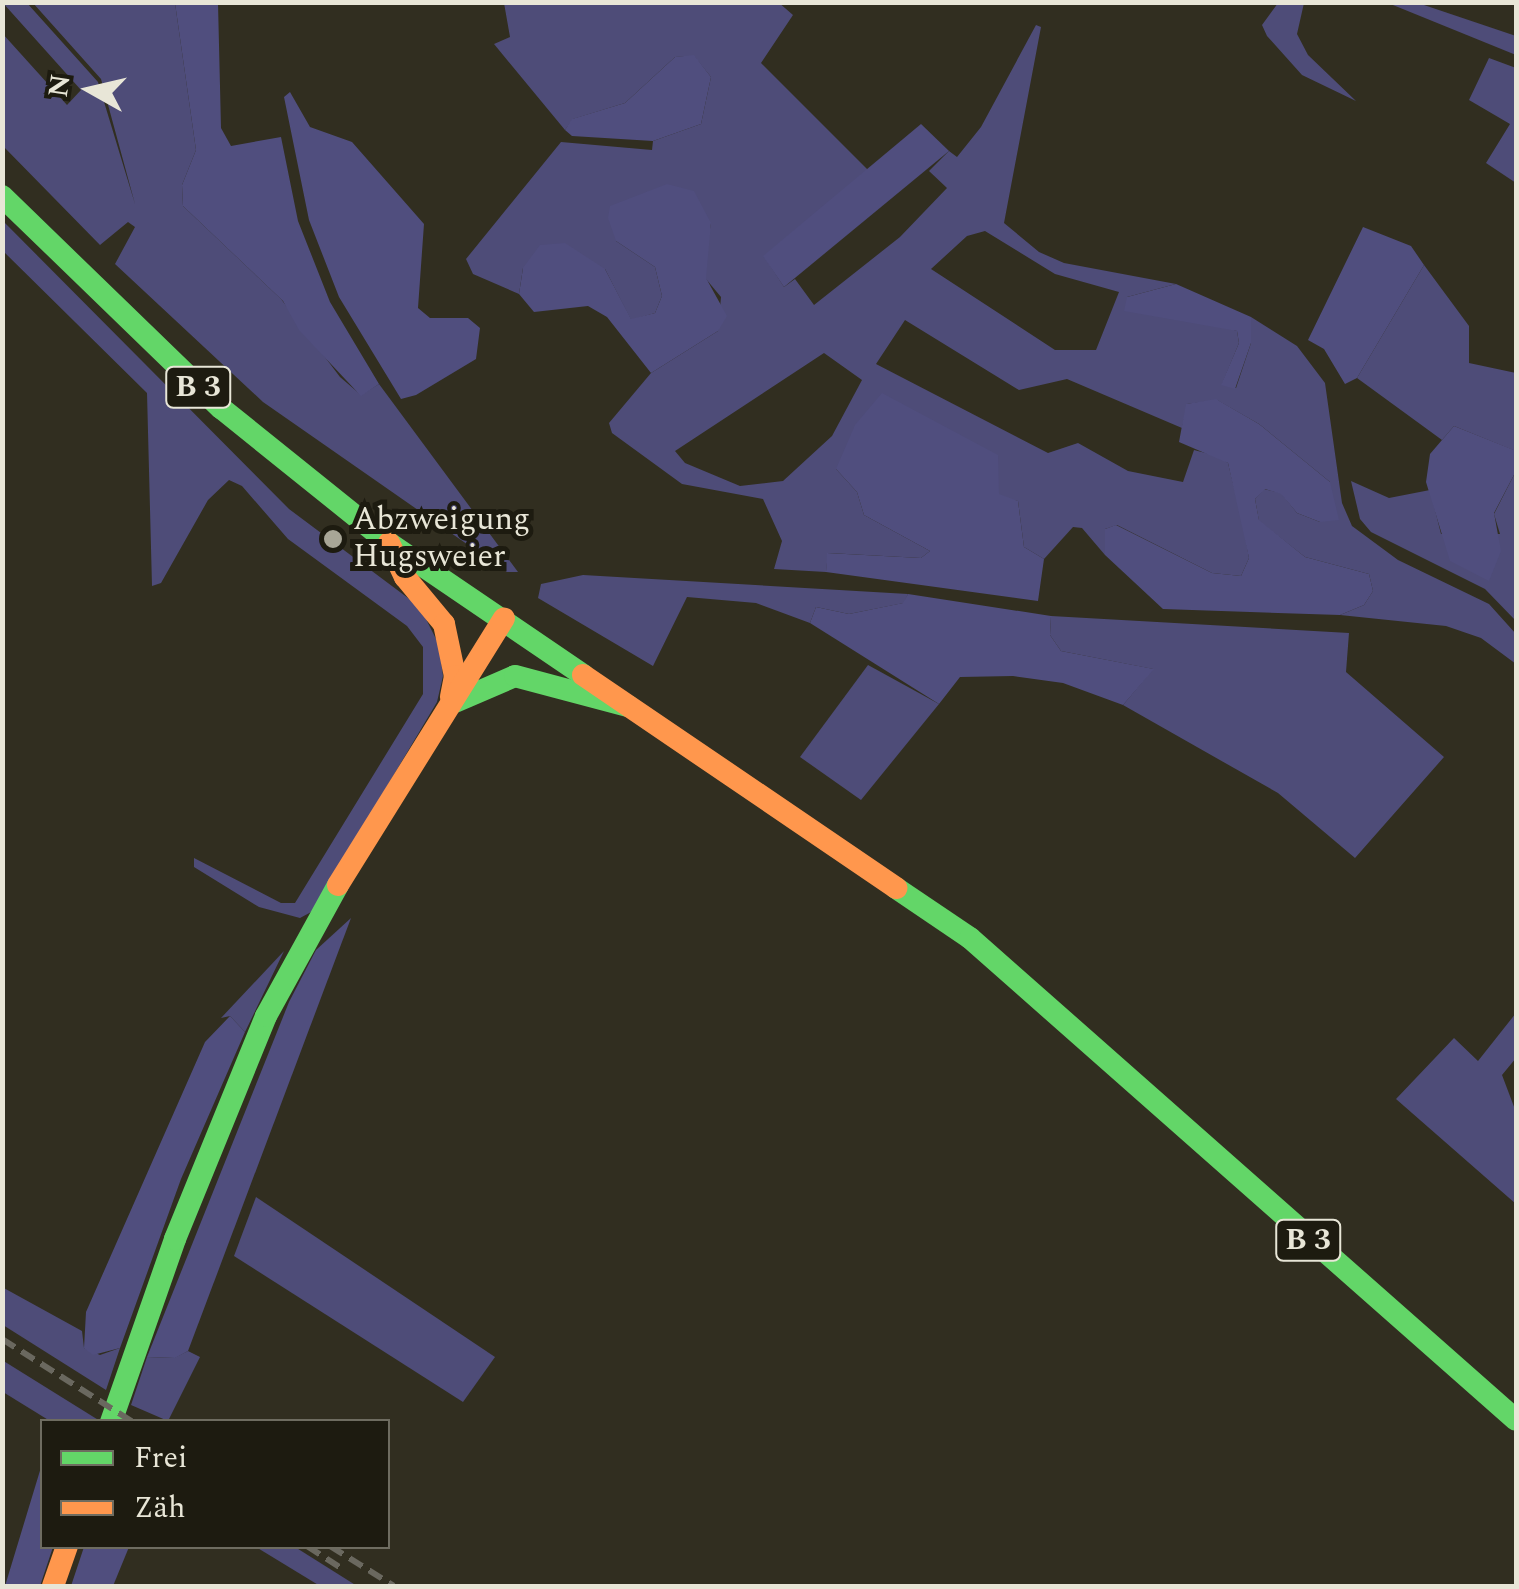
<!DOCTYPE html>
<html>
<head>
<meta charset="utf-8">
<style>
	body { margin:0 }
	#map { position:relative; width:1519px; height:1589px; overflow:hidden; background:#312e20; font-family:Spectral,serif }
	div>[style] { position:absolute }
	.green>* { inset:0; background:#4e4c78 }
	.forest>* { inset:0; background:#504e7e }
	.fast>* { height:22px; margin:-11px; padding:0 11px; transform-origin:11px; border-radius:11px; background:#63d668 }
	.slow>* { height:22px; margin:-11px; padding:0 11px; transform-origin:11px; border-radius:11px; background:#ff974d }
	.rail>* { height:6px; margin-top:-3px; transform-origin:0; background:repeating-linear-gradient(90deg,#6a685f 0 15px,transparent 0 23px) }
	.dots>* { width:28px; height:28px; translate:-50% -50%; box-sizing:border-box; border:5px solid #1d1b10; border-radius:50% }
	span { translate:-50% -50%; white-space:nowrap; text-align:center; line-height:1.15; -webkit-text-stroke:10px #1d1b10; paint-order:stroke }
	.shield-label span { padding:2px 8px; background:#1d1b10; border:2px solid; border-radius:8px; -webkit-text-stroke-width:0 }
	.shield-label { font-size:30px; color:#e8e6d7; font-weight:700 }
	.poi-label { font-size:32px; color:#e8e6d7 }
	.left { translate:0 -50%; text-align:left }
	.frame { position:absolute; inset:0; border:5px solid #e8e6d7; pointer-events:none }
	.legend { position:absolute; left:40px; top:1419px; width:350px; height:130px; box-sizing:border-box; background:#1d1b10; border:2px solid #6e6c60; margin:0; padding:12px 18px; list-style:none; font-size:30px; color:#e8e6d7 }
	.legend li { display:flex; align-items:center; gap:20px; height:50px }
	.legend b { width:50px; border:2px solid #6e6c60 }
	.north { position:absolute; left:40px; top:40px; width:100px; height:100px; -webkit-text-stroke:8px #1d1b10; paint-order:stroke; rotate:278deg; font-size:28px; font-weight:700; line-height:40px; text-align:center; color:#e8e6d7 }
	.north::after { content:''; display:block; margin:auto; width:35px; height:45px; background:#e8e6d7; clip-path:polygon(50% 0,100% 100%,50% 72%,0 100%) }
</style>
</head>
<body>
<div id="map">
	<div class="green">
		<div style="clip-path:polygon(evenodd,778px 2px,793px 15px,761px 63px,869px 171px,764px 256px,784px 287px,795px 279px,814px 305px,900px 237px,947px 188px,929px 171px,949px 151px,957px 157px,981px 127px,1036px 25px,1041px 27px,1004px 223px,1039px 252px,1064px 263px,1176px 284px,1127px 297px,1237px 331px,1239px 343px,1222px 384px,1236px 388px,1251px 343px,1251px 317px,1297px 346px,1325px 383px,1342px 503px,1352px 526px,1398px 560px,1489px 604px,1516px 634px,1516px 664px,1481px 638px,1446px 626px,1340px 615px,1364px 605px,1373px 591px,1369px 574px,1305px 557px,1259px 521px,1255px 499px,1264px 489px,1281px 493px,1297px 513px,1320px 522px,1330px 482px,1259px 424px,1217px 400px,1187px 404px,1182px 428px,1067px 379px,1019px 390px,905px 320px,876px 364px,1048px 453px,1078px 443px,1128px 471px,1183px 482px,1194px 450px,1217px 456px,1228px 463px,1243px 524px,1249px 558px,1241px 576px,1212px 573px,1117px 525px,1105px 529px,1105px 555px,1082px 528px,1073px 527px,1044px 559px,1024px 547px,1018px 501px,836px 469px,857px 492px,864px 515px,930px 551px,921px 558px,828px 553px,826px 572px,774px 569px,782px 541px,763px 499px,682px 484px,612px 433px,609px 423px,651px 373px,718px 331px,721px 297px,706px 279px,705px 260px,711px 223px,616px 241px,655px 267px,662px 296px,655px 313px,631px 320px,605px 269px,523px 268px,519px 294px,473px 274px,466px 259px,561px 142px,652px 150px,653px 141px,701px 124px,711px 77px,694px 56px,675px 57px,625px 103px,573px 119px,565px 130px,494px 44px,510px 37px,504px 3px,778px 2px,985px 231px,1055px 274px,1119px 292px,1096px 350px,1055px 350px,931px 269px,967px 236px,985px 231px,778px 2px,824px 353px,862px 380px,832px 436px,783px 481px,740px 486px,685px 463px,675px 451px,824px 353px)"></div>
		<div style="clip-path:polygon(3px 3px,27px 3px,98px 82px,135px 204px,101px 79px,33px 3px,175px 3px,196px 150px,182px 185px,183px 206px,281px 299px,340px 377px,361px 395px,379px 384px,518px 572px,507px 572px,263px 402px,115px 264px,135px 227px,128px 222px,100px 245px,3px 146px,2px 33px,67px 105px,81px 90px)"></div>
		<div style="clip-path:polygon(1278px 3px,1304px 3px,1297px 34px,1308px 55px,1356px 101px,1302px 75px,1267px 36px,1262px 25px)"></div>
		<div style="clip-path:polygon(1388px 3px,1418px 3px,1516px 36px,1516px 55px)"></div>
		<div style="clip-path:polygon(1489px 58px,1516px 68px,1516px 183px,1486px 163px,1510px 124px,1469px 100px)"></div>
		<div style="clip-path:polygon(2px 220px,289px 509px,420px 607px,439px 645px,443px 676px,437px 702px,313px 911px,300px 918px,259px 907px,194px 867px,194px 858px,281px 903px,295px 903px,423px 694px,423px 647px,407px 626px,288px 539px,242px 486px,229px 480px,208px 500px,161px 583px,152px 586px,147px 393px,3px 251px)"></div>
		<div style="clip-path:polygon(1424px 265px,1469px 326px,1469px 363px,1516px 373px,1516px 468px,1513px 450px,1454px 426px,1442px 440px,1357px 378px)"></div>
		<div style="clip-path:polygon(1516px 471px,1516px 621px,1485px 589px,1371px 532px,1360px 519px,1351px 481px,1389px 498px,1430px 490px,1441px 534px,1500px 534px,1494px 514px)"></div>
		<div style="clip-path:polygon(583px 575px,908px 594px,904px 603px,849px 614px,816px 607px,810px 623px,756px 603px,687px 597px,653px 666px,538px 598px,541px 584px)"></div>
		<div style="clip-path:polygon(1051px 616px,1349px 633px,1346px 672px,1444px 757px,1355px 858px,1278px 793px,1123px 705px,1153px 669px,1061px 651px,1050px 635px)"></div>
		<div style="clip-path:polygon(868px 665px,939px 704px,861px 800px,800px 757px)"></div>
		<div style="clip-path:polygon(284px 951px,245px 1032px,230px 1016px,221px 1018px)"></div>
		<div style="clip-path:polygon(1516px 1013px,1516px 1058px,1502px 1075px,1516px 1112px,1516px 1204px,1396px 1099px,1454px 1038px,1478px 1061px)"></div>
		<div style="clip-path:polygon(256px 1197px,495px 1357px,463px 1402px,234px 1256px)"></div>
		<div style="clip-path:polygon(2px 1287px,82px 1331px,84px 1348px,100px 1355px,120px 1348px,106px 1390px,3px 1325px)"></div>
		<div style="clip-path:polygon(188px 1351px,200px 1357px,168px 1421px,131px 1405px,147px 1357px,174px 1358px)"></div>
		<div style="clip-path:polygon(2px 1360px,100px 1421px,50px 1421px,3px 1392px)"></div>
		<div style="clip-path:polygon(256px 1547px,295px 1547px,357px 1586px,320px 1586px)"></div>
	</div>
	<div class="forest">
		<div style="clip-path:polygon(175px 3px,218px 3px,221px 128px,231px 146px,281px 137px,298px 221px,330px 302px,379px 384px,361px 396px,299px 330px,283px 301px,183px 206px,182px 185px,196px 150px)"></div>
		<div style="clip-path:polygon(694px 55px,711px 77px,701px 124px,653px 141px,572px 136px,565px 130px,572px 119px,625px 103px,675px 57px)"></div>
		<div style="clip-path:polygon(290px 92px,310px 127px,352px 142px,424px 224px,418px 308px,430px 318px,468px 318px,480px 328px,476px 359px,416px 395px,401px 399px,339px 297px,309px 220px,284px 97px)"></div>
		<div style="clip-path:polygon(921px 124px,949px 151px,784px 287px,763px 256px)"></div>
		<div style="clip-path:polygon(667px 184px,694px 191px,711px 223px,706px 278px,727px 316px,718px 331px,651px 373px,607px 317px,588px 306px,534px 312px,519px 294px,523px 268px,540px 245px,565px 243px,605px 269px,631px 319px,655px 313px,662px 296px,655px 267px,616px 241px,608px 218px,610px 206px)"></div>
		<div style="clip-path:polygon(1363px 227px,1411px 246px,1424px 265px,1357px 378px,1345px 384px,1324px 349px,1308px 340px)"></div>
		<div style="clip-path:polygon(1176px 284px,1251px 317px,1251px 343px,1235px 389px,1221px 385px,1239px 343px,1237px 331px,1124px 311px,1127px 297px)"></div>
		<div style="clip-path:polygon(882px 393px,998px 455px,999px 494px,1018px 501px,1024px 547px,1044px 559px,1038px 601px,826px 572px,827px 553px,921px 558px,930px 551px,864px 515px,857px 492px,836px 469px,855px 425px)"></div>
		<div style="clip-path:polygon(1216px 399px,1259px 424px,1330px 482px,1339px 520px,1320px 522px,1297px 513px,1281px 494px,1265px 489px,1255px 499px,1259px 520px,1305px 557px,1369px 574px,1373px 591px,1364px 605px,1340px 615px,1163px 609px,1105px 555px,1105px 529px,1116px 525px,1212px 573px,1241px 576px,1249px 558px,1228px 463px,1179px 442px,1186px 404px)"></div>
		<div style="clip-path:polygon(1454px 426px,1514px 450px,1516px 471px,1494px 513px,1501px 551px,1489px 581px,1450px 561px,1426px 482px,1430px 454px)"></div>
		<div style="clip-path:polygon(908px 594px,1051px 616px,1050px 635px,1061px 651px,1154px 669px,1123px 705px,1063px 683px,1013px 676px,960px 677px,939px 704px,810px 623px,816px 607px,849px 614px,903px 603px)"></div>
		<div style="clip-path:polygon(351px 918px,188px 1351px,175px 1358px,147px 1357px,289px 1002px,316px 950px)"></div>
		<div style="clip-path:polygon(230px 1016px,245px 1032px,181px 1179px,120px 1348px,93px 1355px,84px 1348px,86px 1312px,205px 1042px)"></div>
		<div style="clip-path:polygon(42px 1464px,42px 1546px,53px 1547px,40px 1586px,5px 1586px)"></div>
		<div style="clip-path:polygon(84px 1547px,129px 1547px,113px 1586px,71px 1586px)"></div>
	</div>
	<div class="fast">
		<div style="left:2px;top:196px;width:305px;rotate:44.1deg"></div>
		<div style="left:221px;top:408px;width:216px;rotate:38.8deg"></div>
		<div style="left:389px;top:543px;width:235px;rotate:34.2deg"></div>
		<div style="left:455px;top:702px;width:65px;rotate:-23.4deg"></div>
		<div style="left:515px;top:676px;width:117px;rotate:14.9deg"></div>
		<div style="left:896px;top:888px;width:89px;rotate:34deg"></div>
		<div style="left:970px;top:938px;width:728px;rotate:41.44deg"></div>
		<div style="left:111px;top:1422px;width:194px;rotate:-70.7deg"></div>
		<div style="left:175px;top:1239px;width:241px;rotate:-67.8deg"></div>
		<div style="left:266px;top:1016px;width:149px;rotate:-61.2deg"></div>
	</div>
	<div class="slow">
		<div style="left:389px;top:543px;width:38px;rotate:65deg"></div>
		<div style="left:405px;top:577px;width:61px;rotate:50.3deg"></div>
		<div style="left:444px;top:624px;width:53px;rotate:78.1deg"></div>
		<div style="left:455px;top:676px;width:21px;rotate:101deg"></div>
		<div style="left:583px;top:675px;width:379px;rotate:34.2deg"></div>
		<div style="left:338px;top:885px;width:314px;rotate:-58.1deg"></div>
		<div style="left:53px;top:1586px;width:42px;rotate:-70.7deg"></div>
	</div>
	<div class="rail">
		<div style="left:2px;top:1339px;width:155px;rotate:32.4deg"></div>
		<div style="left:307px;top:1546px;width:40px;rotate:32.9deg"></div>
		<div style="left:330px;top:1546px;width:75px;rotate:32deg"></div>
	</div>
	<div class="dots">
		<div style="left:333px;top:539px;background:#a8a697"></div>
	</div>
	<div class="shield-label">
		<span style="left:198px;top:387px">B 3</span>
		<span style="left:1308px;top:1240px">B 3</span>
	</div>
	<div class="poi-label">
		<span class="left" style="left:353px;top:539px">Abzweigung<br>Hugsweier</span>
	</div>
	<div class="frame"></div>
	<ul class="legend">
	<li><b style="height:12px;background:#63d668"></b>Frei</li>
	<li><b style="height:12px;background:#ff974d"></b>Zäh</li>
	</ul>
	<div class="north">N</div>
</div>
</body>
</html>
